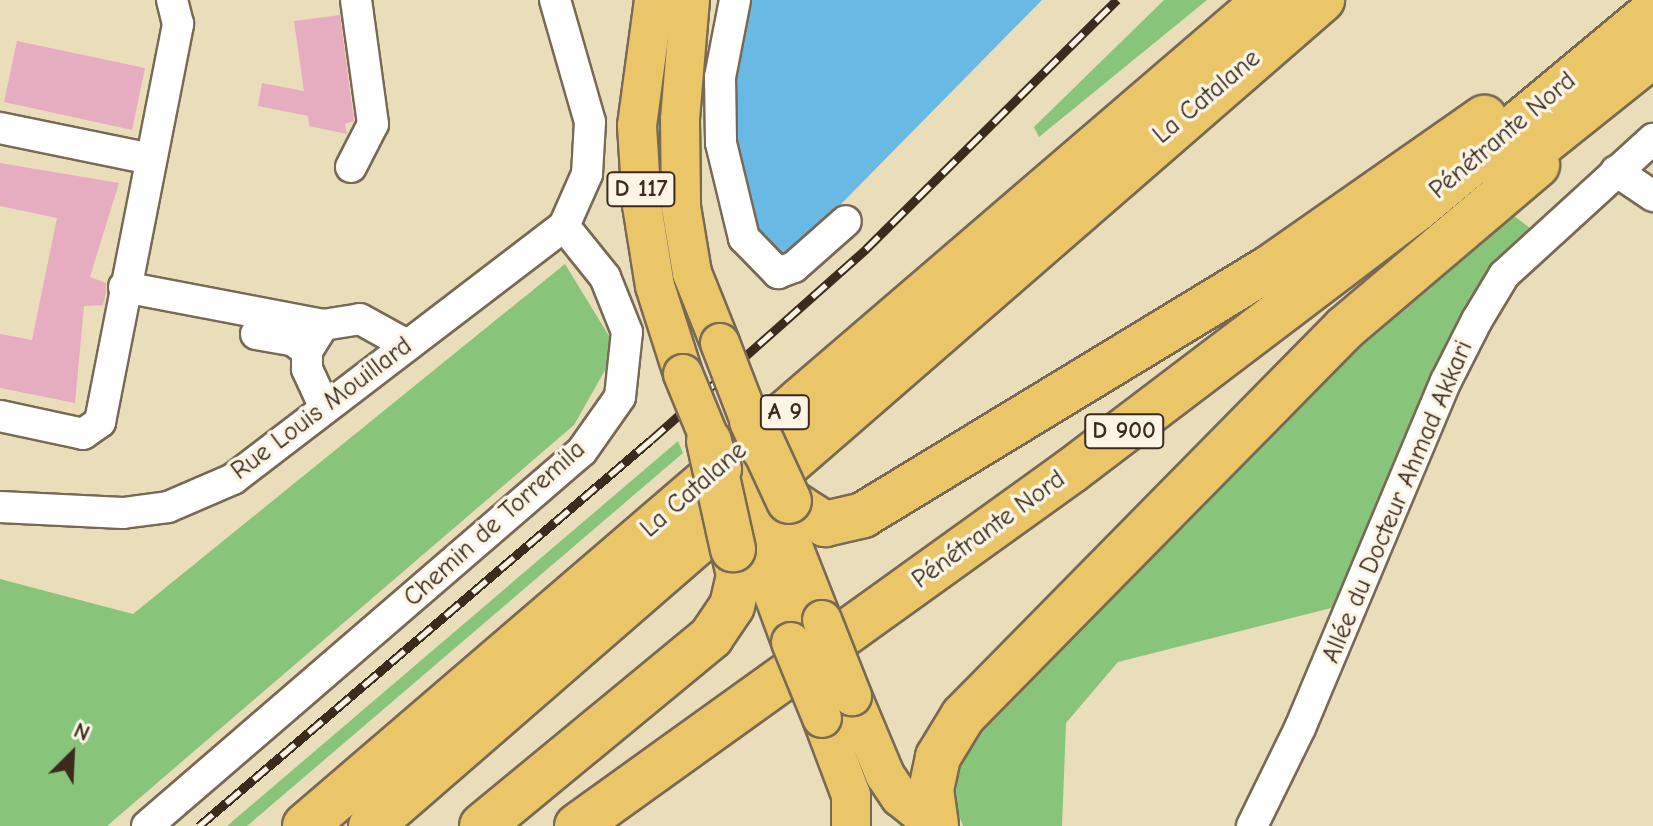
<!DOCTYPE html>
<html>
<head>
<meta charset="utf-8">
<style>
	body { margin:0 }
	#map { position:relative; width:1653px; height:826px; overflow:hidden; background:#eadeba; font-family:"Comic Neue",sans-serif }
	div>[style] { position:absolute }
	.green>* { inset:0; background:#88c47a }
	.water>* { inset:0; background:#68b9e3 }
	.building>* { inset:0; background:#e6adc1 }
	.roads { filter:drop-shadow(2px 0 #786955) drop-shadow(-2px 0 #786955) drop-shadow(0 2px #786955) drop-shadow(0 -2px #786955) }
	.minor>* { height:30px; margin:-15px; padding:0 15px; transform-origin:15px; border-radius:15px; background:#fff }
	.major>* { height:38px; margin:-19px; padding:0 19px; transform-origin:19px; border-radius:19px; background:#ebc669 }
	.highway>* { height:44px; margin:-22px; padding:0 22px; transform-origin:22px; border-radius:22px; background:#ebc669 }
	.rail>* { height:9px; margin-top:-4.5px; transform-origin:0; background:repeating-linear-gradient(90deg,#fcf5e5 0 18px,#3b2a1e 0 36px); box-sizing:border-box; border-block:2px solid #3b2a1e }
	.bridges { filter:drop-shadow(2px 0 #786955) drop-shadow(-2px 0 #786955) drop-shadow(0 2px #786955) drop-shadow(0 -2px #786955) }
	.major-bridge>* { height:38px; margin:-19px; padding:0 19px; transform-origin:19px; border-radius:19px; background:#ebc669 }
	.highway-bridge>* { height:44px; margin:-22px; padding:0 22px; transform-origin:22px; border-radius:22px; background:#ebc669 }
	span { translate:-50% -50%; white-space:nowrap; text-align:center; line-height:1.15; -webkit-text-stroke:7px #fcf5e5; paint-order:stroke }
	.shield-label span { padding:2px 6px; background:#fcf5e5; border:2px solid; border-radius:6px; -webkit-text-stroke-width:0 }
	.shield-label { font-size:24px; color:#3b2a1e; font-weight:700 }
	.street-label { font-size:26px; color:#3b2a1e }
	.north { position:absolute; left:32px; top:714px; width:80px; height:80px; -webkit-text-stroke:6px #fcf5e5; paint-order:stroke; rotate:24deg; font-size:22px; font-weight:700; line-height:32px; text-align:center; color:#3b2a1e }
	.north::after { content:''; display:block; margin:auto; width:28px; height:36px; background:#3b2a1e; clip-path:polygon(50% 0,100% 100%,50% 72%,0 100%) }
</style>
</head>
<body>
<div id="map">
	<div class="green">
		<div style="clip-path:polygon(1164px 0,1207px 0,1039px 137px,1034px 127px)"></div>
		<div style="clip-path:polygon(1505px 209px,1535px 232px,1347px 604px,1118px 662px,1066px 723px,1062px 826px,963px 826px,947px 785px,954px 757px,1230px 458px)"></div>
		<div style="clip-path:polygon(565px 264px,617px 349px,574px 425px,107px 826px,0 826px,0 579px,133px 614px)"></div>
		<div style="clip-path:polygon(678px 441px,683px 453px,247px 826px,227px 826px)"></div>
	</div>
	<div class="water">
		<div style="clip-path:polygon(739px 0,1042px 0,785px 261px,763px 241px,735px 174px,726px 31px)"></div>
	</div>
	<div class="building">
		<div style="clip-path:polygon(340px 15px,354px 121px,345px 124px,347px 134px,309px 126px,308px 116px,258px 106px,262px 83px,304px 91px,294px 21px)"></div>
		<div style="clip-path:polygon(17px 41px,145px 68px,132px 130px,4px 102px)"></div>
		<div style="clip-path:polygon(0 163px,119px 183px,90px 277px,106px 283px,106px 293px,103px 305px,84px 306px,75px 403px,0 388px,0 334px,32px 340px,57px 218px,0 206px)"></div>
	</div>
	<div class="roads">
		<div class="minor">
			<div style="left:735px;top:0;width:78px;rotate:101deg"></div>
			<div style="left:720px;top:77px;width:66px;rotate:89.1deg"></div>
			<div style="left:721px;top:143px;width:98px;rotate:76.4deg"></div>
			<div style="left:744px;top:238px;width:49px;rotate:45.8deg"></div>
			<div style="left:778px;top:273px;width:17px;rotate:-21deg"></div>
			<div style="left:794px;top:267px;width:69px;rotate:-41.5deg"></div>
			<div style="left:0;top:128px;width:154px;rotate:11.6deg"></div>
			<div style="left:351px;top:167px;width:48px;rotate:-62.9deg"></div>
			<div style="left:373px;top:124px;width:125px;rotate:-97.8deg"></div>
			<div style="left:1616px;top:171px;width:45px;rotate:34deg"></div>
			<div style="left:124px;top:287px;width:203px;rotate:10.8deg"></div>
			<div style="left:256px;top:334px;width:39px;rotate:10deg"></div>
			<div style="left:294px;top:341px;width:16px;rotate:38deg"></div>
			<div style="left:325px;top:408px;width:43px;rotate:-114.8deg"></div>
			<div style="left:307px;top:369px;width:18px;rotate:-90deg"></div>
			<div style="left:307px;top:351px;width:31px;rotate:-58deg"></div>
			<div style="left:323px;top:325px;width:37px;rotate:-9deg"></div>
			<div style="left:360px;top:319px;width:54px;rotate:29deg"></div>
			<div style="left:0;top:416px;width:85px;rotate:12.2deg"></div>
			<div style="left:83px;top:434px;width:21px;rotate:-35deg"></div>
			<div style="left:100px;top:422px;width:406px;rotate:-78.9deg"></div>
			<div style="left:178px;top:24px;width:25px;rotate:-104deg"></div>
			<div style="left:0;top:507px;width:123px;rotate:2.8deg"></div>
			<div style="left:123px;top:513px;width:45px;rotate:-7.6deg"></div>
			<div style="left:168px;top:507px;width:71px;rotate:-23.3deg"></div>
			<div style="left:233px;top:479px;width:417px;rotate:-37.4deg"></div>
			<div style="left:564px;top:226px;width:57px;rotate:-66.1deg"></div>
			<div style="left:587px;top:174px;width:52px;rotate:-86.7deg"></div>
			<div style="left:590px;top:122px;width:127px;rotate:-106deg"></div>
			<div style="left:147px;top:826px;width:574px;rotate:-40.76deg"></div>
			<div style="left:582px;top:451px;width:66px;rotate:-54.9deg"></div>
			<div style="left:620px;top:397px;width:65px;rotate:-83.9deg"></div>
			<div style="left:627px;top:332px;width:59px;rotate:-111.8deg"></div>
			<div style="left:605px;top:277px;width:65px;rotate:-128.8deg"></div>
			<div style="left:1252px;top:826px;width:109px;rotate:-63.9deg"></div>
			<div style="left:1300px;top:728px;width:376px;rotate:-67.2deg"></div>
			<div style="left:1446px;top:381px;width:68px;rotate:-63.1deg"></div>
			<div style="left:1477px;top:320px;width:52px;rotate:-59deg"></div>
			<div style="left:1504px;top:275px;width:202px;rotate:-42.4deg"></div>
		</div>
		<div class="major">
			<div style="left:654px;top:0;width:127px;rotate:97.7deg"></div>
			<div style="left:637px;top:126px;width:79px;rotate:86.4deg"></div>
			<div style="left:642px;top:205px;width:82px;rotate:80.9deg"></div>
			<div style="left:655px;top:286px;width:92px;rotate:72.3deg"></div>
			<div style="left:690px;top:0;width:120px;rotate:94.8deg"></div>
			<div style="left:680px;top:120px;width:87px;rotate:89.3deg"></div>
			<div style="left:681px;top:207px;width:67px;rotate:80.5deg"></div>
			<div style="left:692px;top:273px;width:75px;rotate:68.2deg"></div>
			<div style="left:779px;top:511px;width:117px;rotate:68.5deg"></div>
			<div style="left:751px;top:533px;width:116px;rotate:69.8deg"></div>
			<div style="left:852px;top:696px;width:86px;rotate:67.3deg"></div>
			<div style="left:885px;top:775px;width:27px;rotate:56deg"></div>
			<div style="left:900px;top:797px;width:46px;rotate:38.9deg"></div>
			<div style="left:822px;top:718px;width:82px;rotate:69.4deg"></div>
			<div style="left:851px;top:795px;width:31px;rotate:90deg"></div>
		</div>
		<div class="highway">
			<div style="left:1504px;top:174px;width:191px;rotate:-38.6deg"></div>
			<div style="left:789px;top:501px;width:43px;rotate:32.6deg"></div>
			<div style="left:825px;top:524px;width:39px;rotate:-13deg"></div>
			<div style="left:863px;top:515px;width:474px;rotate:-31.3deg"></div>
			<div style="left:1268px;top:269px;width:264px;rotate:-35deg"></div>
			<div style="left:936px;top:825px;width:35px;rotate:-98deg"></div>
			<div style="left:931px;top:790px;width:34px;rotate:-78deg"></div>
			<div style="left:938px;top:757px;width:48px;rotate:-58.6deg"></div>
			<div style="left:963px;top:716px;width:544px;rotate:-45.45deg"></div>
			<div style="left:1345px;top:328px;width:252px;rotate:-40.3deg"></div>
			<div style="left:305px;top:826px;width:1267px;rotate:-40.68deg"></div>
			<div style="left:371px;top:826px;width:1260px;rotate:-40.98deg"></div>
			<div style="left:482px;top:826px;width:297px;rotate:-39.5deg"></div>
			<div style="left:711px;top:637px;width:37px;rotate:-56deg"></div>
			<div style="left:732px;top:606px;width:32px;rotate:-77deg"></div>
			<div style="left:739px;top:575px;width:27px;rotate:-103deg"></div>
			<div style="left:577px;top:826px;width:608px;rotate:-35.7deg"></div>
			<div style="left:1071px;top:471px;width:432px;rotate:-37.2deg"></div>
			<div style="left:1415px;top:210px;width:310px;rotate:-39.8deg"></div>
		</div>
	</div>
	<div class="rail">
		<div style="left:199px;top:826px;width:594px;rotate:-40.5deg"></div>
		<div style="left:651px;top:440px;width:288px;rotate:-41.6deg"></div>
		<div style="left:866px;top:249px;width:354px;rotate:-44.8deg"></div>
	</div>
	<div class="bridges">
		<div class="major-bridge">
			<div style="left:720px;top:343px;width:115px;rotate:69deg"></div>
			<div style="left:683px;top:374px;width:103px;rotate:67.7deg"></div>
			<div style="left:822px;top:620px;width:82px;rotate:68.5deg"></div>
			<div style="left:791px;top:642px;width:82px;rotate:67.8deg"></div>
		</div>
		<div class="highway-bridge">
			<div style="left:752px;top:421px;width:88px;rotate:65.2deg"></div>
			<div style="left:709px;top:441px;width:111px;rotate:77.5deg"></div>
		</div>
	</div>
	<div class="shield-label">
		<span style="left:641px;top:189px">D 117</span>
		<span style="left:785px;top:412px">A 9</span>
		<span style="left:1124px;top:431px">D 900</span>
	</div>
	<div class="street-label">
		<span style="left:1207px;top:97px;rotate:-40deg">La Catalane</span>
		<span style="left:1503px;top:136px;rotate:-40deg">Pénétrante Nord</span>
		<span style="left:322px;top:409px;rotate:-37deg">Rue Louis Mouillard</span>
		<span style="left:694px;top:490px;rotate:-41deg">La Catalane</span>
		<span style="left:1398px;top:502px;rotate:-67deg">Allée du Docteur Ahmad Akkari</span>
		<span style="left:495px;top:524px;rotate:-42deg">Chemin de Torremila</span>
		<span style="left:989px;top:530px;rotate:-36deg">Pénétrante Nord</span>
	</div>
	<div class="north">N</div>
</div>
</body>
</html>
